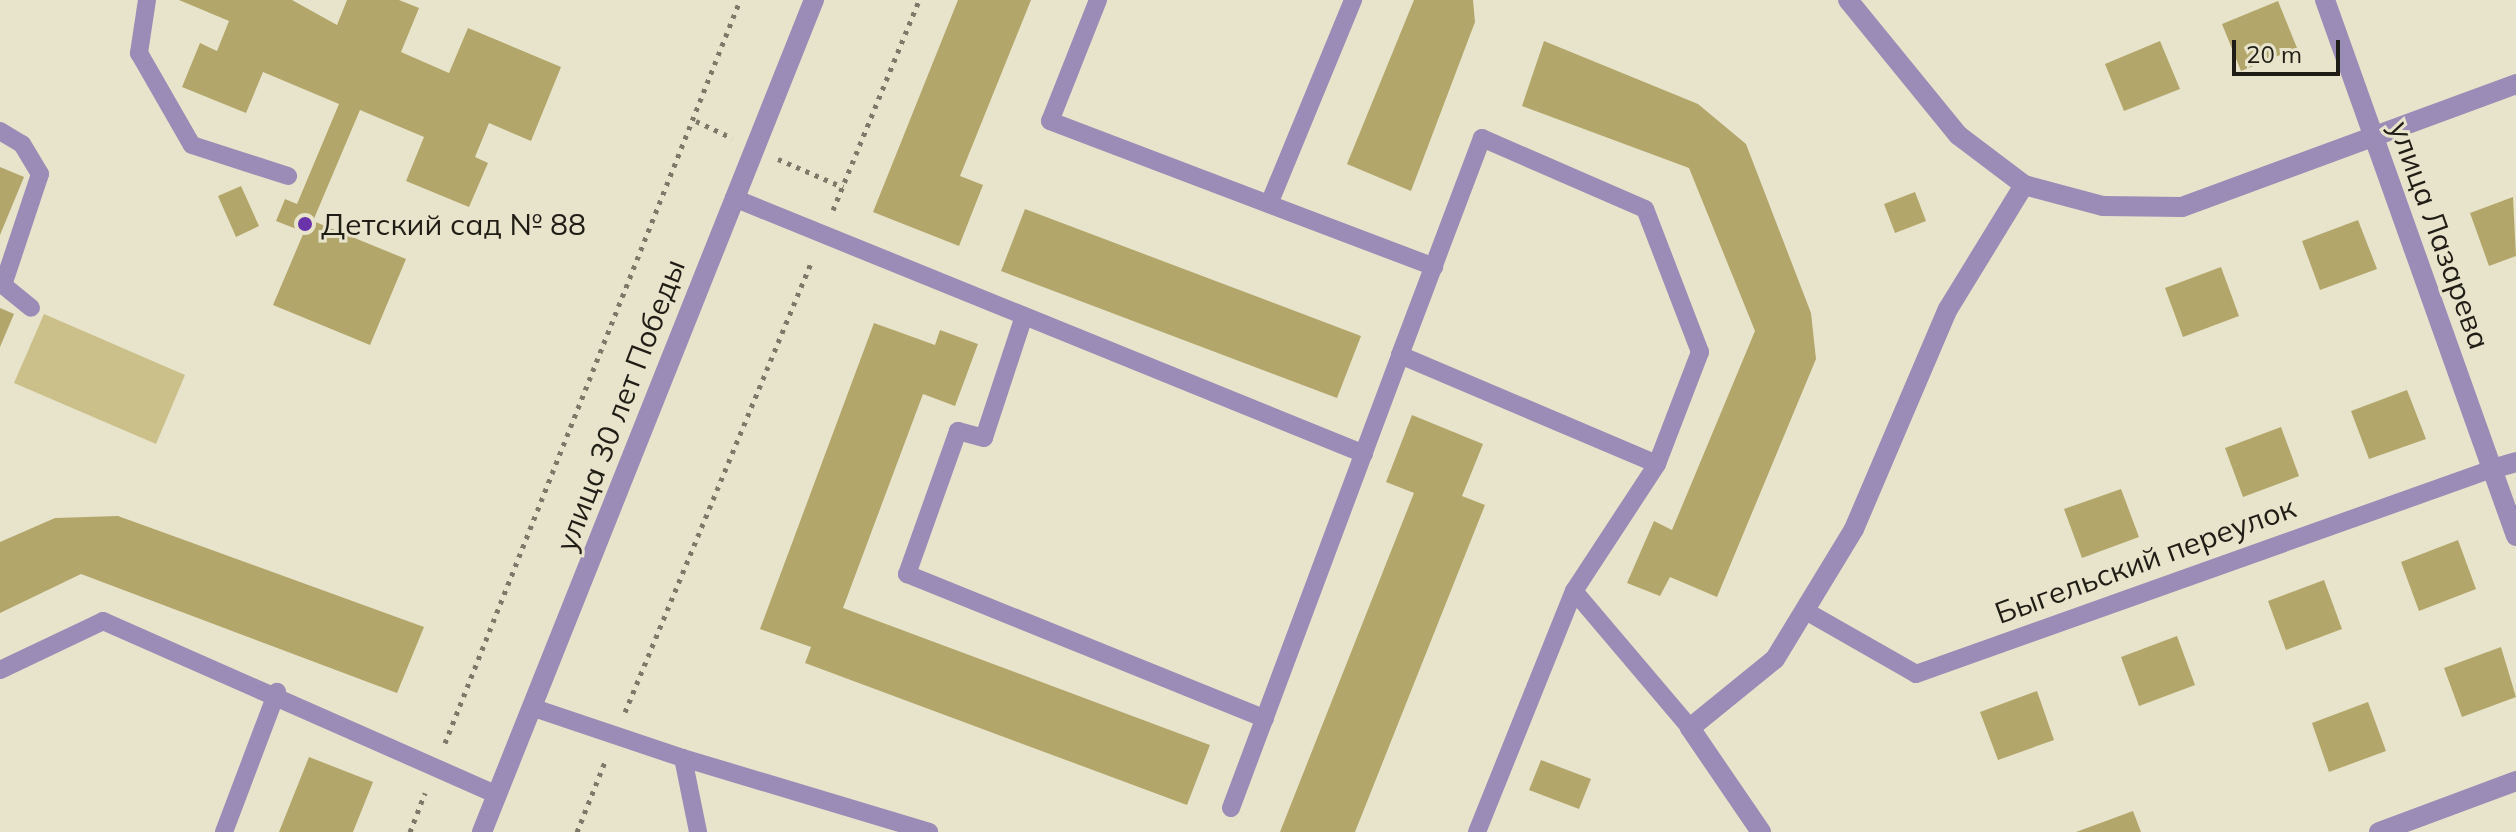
<!DOCTYPE html>
<html>
<head>
<meta charset="utf-8">
<style>
	body { margin:0 }
	#map { position:relative; width:2516px; height:832px; overflow:hidden; background:#e8e4cc; font-family:Mulish,sans-serif }
	div>[style] { position:absolute }
	.green>* { inset:0; background:#cbc08a }
	.building>* { inset:0; background:#b3a66a }
	.path>* { height:5px; margin-top:-2.5px; transform-origin:0; background:repeating-linear-gradient(90deg,#7c7969 0 4px,transparent 0 10px) }
	.service>* { height:18px; margin:-9px; padding:0 9px; transform-origin:9px; border-radius:9px; background:#9a8cb6 }
	.minor>* { height:20px; margin:-10px; padding:0 10px; transform-origin:10px; border-radius:10px; background:#9a8cb6 }
	.tertiary>* { height:20px; margin:-10px; padding:0 10px; transform-origin:10px; border-radius:10px; background:#9a8cb6 }
	.dots>* { width:22px; height:22px; translate:-50% -50%; box-sizing:border-box; border:4px solid #e8e4cc; border-radius:50% }
	span { translate:-50% -50%; white-space:nowrap; text-align:center; line-height:1.15; -webkit-text-stroke:6px #e8e4cc; paint-order:stroke }
	.poi-label { font-size:30px; color:#1f1d15 }
	.left { translate:0 -50%; text-align:left }
	.street-label { font-size:30px; color:#1f1d15 }
	.scale { position:absolute; left:2232px; top:40px; width:108px; height:36px; box-sizing:border-box; border:4px solid #1f1d15; border-top:0; padding-left:10px; font-size:24px; line-height:28px; white-space:nowrap; color:#1f1d15; -webkit-text-stroke:6px #e8e4cc; paint-order:stroke }
</style>
</head>
<body>
<div id="map">
	<div class="green">
		<div style="clip-path:polygon(44px 314px,185px 375px,156px 444px,14px 383px)"></div>
	</div>
	<div class="building">
		<div style="clip-path:polygon(179px 0,292px 0,337px 25px,347px 0,399px 0,419px 8px,401px 52px,449px 73px,468px 28px,561px 67px,531px 141px,489px 123px,475px 157px,488px 163px,469px 207px,406px 181px,424px 137px,360px 110px,313px 221px,406px 259px,370px 345px,273px 305px,304px 232px,276px 221px,285px 199px,297px 204px,339px 104px,263px 72px,246px 113px,182px 87px,200px 43px,217px 51px,229px 21px)"></div>
		<div style="clip-path:polygon(958px 0,1031px 0,960px 176px,983px 185px,959px 246px,873px 212px)"></div>
		<div style="clip-path:polygon(1414px 0,1473px 0,1475px 22px,1411px 191px,1347px 164px)"></div>
		<div style="clip-path:polygon(2278px 1px,2297px 48px,2241px 71px,2222px 24px)"></div>
		<div style="clip-path:polygon(1544px 41px,1698px 104px,1746px 144px,1811px 313px,1816px 359px,1717px 597px,1670px 577px,1660px 596px,1627px 583px,1654px 521px,1672px 530px,1755px 331px,1689px 168px,1522px 106px)"></div>
		<div style="clip-path:polygon(2160px 41px,2180px 89px,2124px 111px,2105px 64px)"></div>
		<div style="clip-path:polygon(0 167px,24px 177px,0 235px)"></div>
		<div style="clip-path:polygon(241px 186px,259px 226px,236px 237px,218px 196px)"></div>
		<div style="clip-path:polygon(1915px 192px,1926px 221px,1895px 233px,1884px 204px)"></div>
		<div style="clip-path:polygon(2513px 197px,2516px 256px,2489px 266px,2470px 213px)"></div>
		<div style="clip-path:polygon(1025px 209px,1361px 336px,1337px 398px,1001px 271px)"></div>
		<div style="clip-path:polygon(2358px 220px,2377px 269px,2320px 290px,2302px 241px)"></div>
		<div style="clip-path:polygon(2221px 267px,2239px 316px,2183px 337px,2165px 288px)"></div>
		<div style="clip-path:polygon(0 308px,14px 314px,0 347px)"></div>
		<div style="clip-path:polygon(874px 323px,935px 345px,940px 330px,978px 344px,955px 406px,923px 394px,843px 608px,1210px 745px,1187px 805px,805px 663px,811px 647px,760px 629px)"></div>
		<div style="clip-path:polygon(2407px 390px,2426px 439px,2369px 459px,2351px 411px)"></div>
		<div style="clip-path:polygon(1412px 415px,1483px 444px,1462px 496px,1485px 505px,1355px 832px,1280px 832px,1414px 493px,1386px 482px)"></div>
		<div style="clip-path:polygon(2281px 427px,2299px 476px,2243px 497px,2225px 448px)"></div>
		<div style="clip-path:polygon(2121px 489px,2139px 537px,2082px 558px,2064px 509px)"></div>
		<div style="clip-path:polygon(118px 516px,424px 627px,397px 693px,81px 574px,0 613px,0 542px,55px 518px)"></div>
		<div style="clip-path:polygon(2458px 540px,2476px 589px,2419px 611px,2401px 562px)"></div>
		<div style="clip-path:polygon(2324px 580px,2342px 629px,2286px 650px,2268px 601px)"></div>
		<div style="clip-path:polygon(2177px 636px,2195px 685px,2139px 706px,2121px 657px)"></div>
		<div style="clip-path:polygon(2501px 647px,2516px 697px,2462px 717px,2444px 668px)"></div>
		<div style="clip-path:polygon(2037px 691px,2054px 740px,1998px 760px,1980px 712px)"></div>
		<div style="clip-path:polygon(2368px 702px,2386px 751px,2329px 772px,2312px 723px)"></div>
		<div style="clip-path:polygon(309px 757px,373px 782px,353px 832px,279px 832px)"></div>
		<div style="clip-path:polygon(1541px 760px,1591px 779px,1579px 809px,1529px 790px)"></div>
		<div style="clip-path:polygon(2133px 811px,2141px 832px,2076px 832px)"></div>
	</div>
	<div class="path">
		<div style="left:696px;top:121px;width:40px;rotate:25deg"></div>
		<div style="left:778px;top:159px;width:71px;rotate:23.3deg"></div>
		<div style="left:833px;top:210px;width:227px;rotate:-67.7deg"></div>
		<div style="left:625px;top:712px;width:489px;rotate:-67.5deg"></div>
		<div style="left:445px;top:743px;width:799px;rotate:-68.34deg"></div>
		<div style="left:410px;top:832px;width:42px;rotate:-69deg"></div>
		<div style="left:577px;top:832px;width:79px;rotate:-68.3deg"></div>
	</div>
	<div class="service">
		<div style="left:147px;top:0;width:54px;rotate:98.6deg"></div>
		<div style="left:139px;top:53px;width:106px;rotate:60.1deg"></div>
		<div style="left:192px;top:145px;width:101px;rotate:17.9deg"></div>
		<div style="left:1098px;top:0;width:130px;rotate:111.6deg"></div>
		<div style="left:1050px;top:121px;width:411px;rotate:20.8deg"></div>
		<div style="left:0;top:131px;width:26px;rotate:31deg"></div>
		<div style="left:22px;top:144px;width:35px;rotate:59deg"></div>
		<div style="left:40px;top:174px;width:117px;rotate:108.4deg"></div>
		<div style="left:3px;top:285px;width:36px;rotate:39deg"></div>
		<div style="left:734px;top:198px;width:680px;rotate:22.11deg"></div>
		<div style="left:1269px;top:204px;width:221px;rotate:-67.6deg"></div>
		<div style="left:1024px;top:316px;width:128px;rotate:108.2deg"></div>
		<div style="left:984px;top:438px;width:27px;rotate:-165deg"></div>
		<div style="left:958px;top:431px;width:152px;rotate:109.6deg"></div>
		<div style="left:907px;top:574px;width:386px;rotate:22deg"></div>
		<div style="left:1574px;top:591px;width:152px;rotate:-56.8deg"></div>
		<div style="left:1657px;top:464px;width:120px;rotate:-69deg"></div>
		<div style="left:1700px;top:352px;width:153px;rotate:-111deg"></div>
		<div style="left:1645px;top:209px;width:178px;rotate:-156.5deg"></div>
		<div style="left:1482px;top:138px;width:232px;rotate:110.7deg"></div>
		<div style="left:1400px;top:355px;width:279px;rotate:23deg"></div>
		<div style="left:1804px;top:610px;width:129px;rotate:29.7deg"></div>
		<div style="left:1916px;top:674px;width:611px;rotate:-19.59deg"></div>
		<div style="left:0;top:670px;width:114px;rotate:-25.4deg"></div>
		<div style="left:103px;top:621px;width:431px;rotate:23.8deg"></div>
		<div style="left:534px;top:708px;width:157px;rotate:18.6deg"></div>
		<div style="left:683px;top:758px;width:76px;rotate:78.5deg"></div>
		<div style="left:683px;top:758px;width:257px;rotate:16.7deg"></div>
		<div style="left:1231px;top:808px;width:483px;rotate:-69.5deg"></div>
		<div style="left:224px;top:832px;width:150px;rotate:-69.3deg"></div>
		<div style="left:1477px;top:832px;width:260px;rotate:-68.1deg"></div>
		<div style="left:1574px;top:591px;width:180px;rotate:49.7deg"></div>
	</div>
	<div class="minor">
		<div style="left:2325px;top:0;width:569px;rotate:70.39deg"></div>
		<div style="left:2492px;top:469px;width:25px;rotate:-16deg"></div>
		<div style="left:1761px;top:832px;width:126px;rotate:-124.3deg"></div>
		<div style="left:1690px;top:728px;width:109px;rotate:-39.1deg"></div>
		<div style="left:1775px;top:659px;width:152px;rotate:-58.7deg"></div>
		<div style="left:1854px;top:529px;width:239px;rotate:-66.9deg"></div>
		<div style="left:1948px;top:309px;width:145px;rotate:-58.5deg"></div>
		<div style="left:2379px;top:832px;width:146px;rotate:-20.4deg"></div>
	</div>
	<div class="tertiary">
		<div style="left:1848px;top:0;width:174px;rotate:50.8deg"></div>
		<div style="left:1958px;top:135px;width:83px;rotate:37.1deg"></div>
		<div style="left:2024px;top:185px;width:82px;rotate:14.9deg"></div>
		<div style="left:2103px;top:206px;width:79px;rotate:0.7deg"></div>
		<div style="left:2182px;top:207px;width:356px;rotate:-20.2deg"></div>
		<div style="left:482px;top:832px;width:896px;rotate:-68.25deg"></div>
	</div>
	<div class="dots">
		<div style="left:305px;top:224px;background:#6a33aa"></div>
	</div>
	<div class="poi-label">
		<span class="left" style="left:321px;top:224px">Детский сад № 88</span>
	</div>
	<div class="street-label">
		<span style="left:2440px;top:235px;rotate:70deg">улица Лазарева</span>
		<span style="left:620px;top:405px;rotate:-69deg">улица 30 лет Победы</span>
		<span style="left:2145px;top:560px;rotate:-20deg">Быгельский переулок</span>
	</div>
	<div class="scale">20 m</div>
</div>
</body>
</html>
